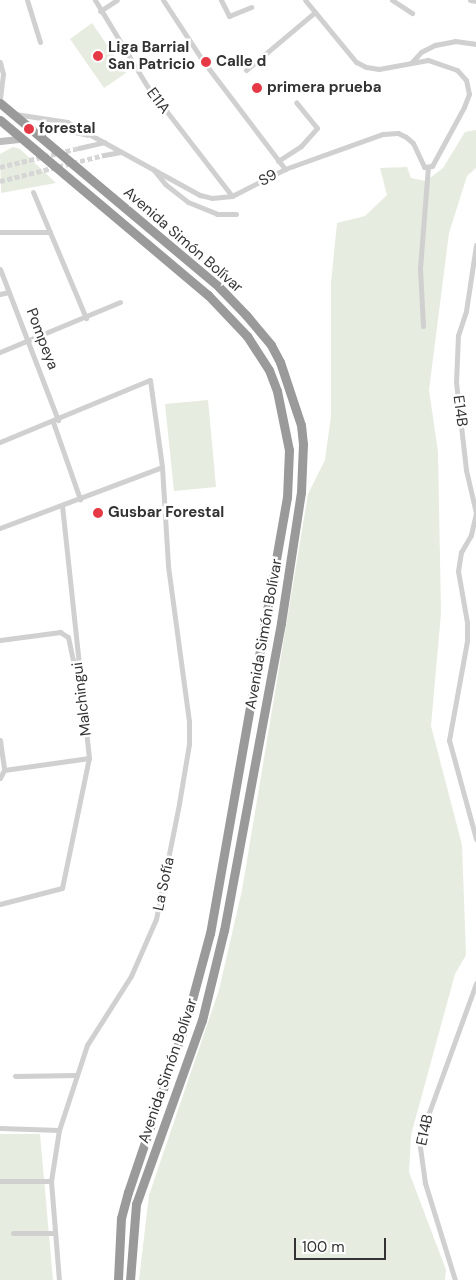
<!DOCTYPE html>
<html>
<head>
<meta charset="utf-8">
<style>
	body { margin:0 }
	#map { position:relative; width:476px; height:1280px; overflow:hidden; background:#fff; font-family:"DM Sans",sans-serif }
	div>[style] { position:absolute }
	.green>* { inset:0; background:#e6ecdf }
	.street-tunnel>* { height:5px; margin-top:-2.5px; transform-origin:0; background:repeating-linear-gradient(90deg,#d6d6d6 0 5px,transparent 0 7.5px) }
	.street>* { height:5px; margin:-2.5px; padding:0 2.5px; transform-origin:2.5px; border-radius:2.5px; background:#d0d0d0 }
	.secondary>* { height:7px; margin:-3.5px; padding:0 3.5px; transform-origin:3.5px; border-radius:3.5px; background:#bdbdbd }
	.highway>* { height:9px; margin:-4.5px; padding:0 4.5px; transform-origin:4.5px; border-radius:4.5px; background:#9a9a9a }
	.dots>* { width:14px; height:14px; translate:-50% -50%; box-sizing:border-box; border:2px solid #fff; border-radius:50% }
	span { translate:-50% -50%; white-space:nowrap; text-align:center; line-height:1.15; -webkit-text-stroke:5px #fff; paint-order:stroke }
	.poi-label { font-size:15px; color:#333; font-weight:700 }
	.left { translate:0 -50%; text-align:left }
	.street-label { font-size:15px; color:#333 }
	.scale { position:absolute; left:294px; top:1238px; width:92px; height:22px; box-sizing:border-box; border:2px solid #333; border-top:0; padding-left:6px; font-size:15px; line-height:18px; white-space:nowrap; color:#333; -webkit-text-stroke:4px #fff; paint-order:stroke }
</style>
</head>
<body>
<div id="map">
	<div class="green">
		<div style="clip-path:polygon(92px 23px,126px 73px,104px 88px,70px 39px)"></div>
		<div style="clip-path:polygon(476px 130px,476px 168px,467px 176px,449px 233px,429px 390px,438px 452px,441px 613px,431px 726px,462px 845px,466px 955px,455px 974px,411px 1135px,409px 1172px,446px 1270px,445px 1280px,139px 1280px,149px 1195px,219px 990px,242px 890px,308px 494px,325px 460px,331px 416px,331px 283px,337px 223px,365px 216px,387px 195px,380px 168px,407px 167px,411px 178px,426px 181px,443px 168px,465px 132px)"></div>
		<div style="clip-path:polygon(13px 147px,20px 149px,56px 183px,1px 193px,0 154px)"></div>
		<div style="clip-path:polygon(208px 400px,216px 487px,174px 491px,165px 404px)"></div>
		<div style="clip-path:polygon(0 1134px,40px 1134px,53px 1280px,0 1280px)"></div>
	</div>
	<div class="street-tunnel">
		<div style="left:0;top:167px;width:81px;rotate:-13.5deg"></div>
		<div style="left:0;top:181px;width:107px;rotate:-14deg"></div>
	</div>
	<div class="street">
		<div style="left:27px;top:0;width:44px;rotate:72.8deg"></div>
		<div style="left:95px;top:0;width:100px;rotate:58.8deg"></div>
		<div style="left:147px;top:86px;width:139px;rotate:52.3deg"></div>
		<div style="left:163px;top:0;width:73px;rotate:56.7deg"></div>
		<div style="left:203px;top:61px;width:136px;rotate:52.8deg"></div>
		<div style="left:221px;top:0;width:18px;rotate:63deg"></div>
		<div style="left:229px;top:16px;width:24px;rotate:-22deg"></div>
		<div style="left:392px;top:0;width:24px;rotate:33deg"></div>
		<div style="left:470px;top:0;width:6px;rotate:9deg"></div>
		<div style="left:100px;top:11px;width:20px;rotate:-33deg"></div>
		<div style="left:0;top:62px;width:12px;rotate:76deg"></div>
		<div style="left:3px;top:74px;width:25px;rotate:97deg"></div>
		<div style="left:412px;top:62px;width:13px;rotate:-48deg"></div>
		<div style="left:421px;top:52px;width:16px;rotate:-27deg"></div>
		<div style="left:435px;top:45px;width:20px;rotate:-11deg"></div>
		<div style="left:455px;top:41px;width:21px;rotate:8deg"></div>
		<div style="left:246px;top:70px;width:90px;rotate:-40deg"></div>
		<div style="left:15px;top:114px;width:53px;rotate:8.7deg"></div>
		<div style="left:67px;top:122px;width:152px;rotate:28.8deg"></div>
		<div style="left:200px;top:195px;width:12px;rotate:14deg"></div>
		<div style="left:212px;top:198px;width:20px;rotate:-6deg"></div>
		<div style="left:232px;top:196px;width:59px;rotate:-27deg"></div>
		<div style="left:285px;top:169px;width:104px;rotate:-19.7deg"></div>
		<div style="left:383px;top:134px;width:15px;rotate:-4deg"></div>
		<div style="left:398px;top:133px;width:9px;rotate:27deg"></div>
		<div style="left:406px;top:137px;width:9px;rotate:41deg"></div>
		<div style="left:413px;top:143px;width:26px;rotate:65deg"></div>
		<div style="left:424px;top:167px;width:8px;rotate:-7deg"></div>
		<div style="left:432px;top:166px;width:67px;rotate:-61.5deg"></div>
		<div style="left:464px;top:107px;width:14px;rotate:-69deg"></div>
		<div style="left:469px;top:94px;width:14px;rotate:-102deg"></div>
		<div style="left:466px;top:80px;width:13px;rotate:-132deg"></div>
		<div style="left:457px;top:70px;width:31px;rotate:-161deg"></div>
		<div style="left:428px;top:60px;width:50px;rotate:169.6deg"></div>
		<div style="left:379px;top:69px;width:13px;rotate:-171deg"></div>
		<div style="left:366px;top:67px;width:11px;rotate:-153deg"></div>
		<div style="left:356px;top:62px;width:80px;rotate:-129.4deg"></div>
		<div style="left:38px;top:137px;width:18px;rotate:-34deg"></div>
		<div style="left:53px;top:127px;width:35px;rotate:13deg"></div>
		<div style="left:79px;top:148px;width:26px;rotate:-13deg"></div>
		<div style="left:104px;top:155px;width:17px;rotate:-10deg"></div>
		<div style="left:278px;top:161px;width:27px;rotate:-33deg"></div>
		<div style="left:301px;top:146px;width:24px;rotate:-48deg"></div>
		<div style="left:317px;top:128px;width:33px;rotate:-129deg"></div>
		<div style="left:153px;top:169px;width:19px;rotate:51deg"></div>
		<div style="left:165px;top:184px;width:29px;rotate:38deg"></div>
		<div style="left:188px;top:202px;width:31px;rotate:22deg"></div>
		<div style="left:217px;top:214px;width:19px"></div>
		<div style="left:33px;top:192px;width:137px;rotate:67.2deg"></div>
		<div style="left:0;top:232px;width:50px"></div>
		<div style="left:476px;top:245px;width:67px;rotate:98.6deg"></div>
		<div style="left:466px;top:311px;width:25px;rotate:108deg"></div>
		<div style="left:458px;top:335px;width:47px;rotate:92.4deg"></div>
		<div style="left:456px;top:382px;width:89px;rotate:83.5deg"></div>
		<div style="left:466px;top:470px;width:44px;rotate:76.9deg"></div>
		<div style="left:476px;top:513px;width:23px;rotate:103deg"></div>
		<div style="left:471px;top:535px;width:20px;rotate:120deg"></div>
		<div style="left:461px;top:552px;width:19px;rotate:99deg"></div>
		<div style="left:458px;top:571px;width:52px;rotate:80deg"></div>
		<div style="left:467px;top:622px;width:19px;rotate:90deg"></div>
		<div style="left:467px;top:641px;width:101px;rotate:100.3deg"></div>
		<div style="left:449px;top:740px;width:103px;rotate:74.7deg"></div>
		<div style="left:0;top:269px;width:162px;rotate:69deg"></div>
		<div style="left:0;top:294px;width:9px;rotate:-13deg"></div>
		<div style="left:423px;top:326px;width:58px;rotate:-93deg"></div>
		<div style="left:420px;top:268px;width:101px;rotate:-85.5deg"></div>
		<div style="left:0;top:352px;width:130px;rotate:-22.6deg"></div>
		<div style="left:53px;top:422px;width:82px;rotate:70.7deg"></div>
		<div style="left:0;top:442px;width:162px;rotate:-22.5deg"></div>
		<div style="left:150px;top:380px;width:88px;rotate:82.1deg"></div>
		<div style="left:162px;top:467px;width:99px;rotate:86.5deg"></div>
		<div style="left:168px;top:566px;width:156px;rotate:82.3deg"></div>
		<div style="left:189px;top:721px;width:23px;rotate:90deg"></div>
		<div style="left:189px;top:744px;width:61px;rotate:99.5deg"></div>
		<div style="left:179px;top:804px;width:117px;rotate:101.3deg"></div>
		<div style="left:156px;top:919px;width:62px;rotate:113.7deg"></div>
		<div style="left:131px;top:976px;width:82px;rotate:122.5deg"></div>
		<div style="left:87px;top:1045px;width:89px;rotate:108.2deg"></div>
		<div style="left:59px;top:1130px;width:52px;rotate:98.9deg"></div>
		<div style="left:51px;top:1181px;width:99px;rotate:85.4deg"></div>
		<div style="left:0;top:528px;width:173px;rotate:-20.6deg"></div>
		<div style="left:0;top:640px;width:61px;rotate:-7.6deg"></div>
		<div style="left:60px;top:632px;width:9px;rotate:32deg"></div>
		<div style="left:68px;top:637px;width:24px;rotate:78deg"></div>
		<div style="left:73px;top:660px;width:7px;rotate:45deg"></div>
		<div style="left:0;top:740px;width:30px;rotate:82deg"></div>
		<div style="left:4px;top:770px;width:9px;rotate:117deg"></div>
		<div style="left:4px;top:770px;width:86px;rotate:-8deg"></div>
		<div style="left:0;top:904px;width:64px;rotate:-14.5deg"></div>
		<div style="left:62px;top:888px;width:133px;rotate:-78.3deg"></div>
		<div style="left:89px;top:758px;width:252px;rotate:-96.1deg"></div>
		<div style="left:15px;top:1076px;width:61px;rotate:-0.9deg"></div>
		<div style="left:0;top:1128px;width:59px;rotate:1.9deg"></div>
		<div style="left:0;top:1181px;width:51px"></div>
		<div style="left:13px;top:1233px;width:42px"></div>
		<div style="left:455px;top:1280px;width:102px;rotate:-107.2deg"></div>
		<div style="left:425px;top:1183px;width:43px;rotate:-97.9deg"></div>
		<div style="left:419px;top:1140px;width:167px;rotate:-70deg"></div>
	</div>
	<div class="secondary">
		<div style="left:0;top:141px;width:19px;rotate:-6deg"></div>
	</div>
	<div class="highway">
		<div style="left:0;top:103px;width:286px;rotate:40deg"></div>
		<div style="left:219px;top:287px;width:39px;rotate:46deg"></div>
		<div style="left:246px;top:315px;width:39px;rotate:50deg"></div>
		<div style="left:271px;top:345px;width:19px;rotate:62deg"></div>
		<div style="left:280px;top:362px;width:66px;rotate:71.6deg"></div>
		<div style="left:301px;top:425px;width:19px;rotate:84deg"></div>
		<div style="left:303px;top:444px;width:48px;rotate:92.4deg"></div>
		<div style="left:301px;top:492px;width:133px;rotate:98.7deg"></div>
		<div style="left:281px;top:623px;width:312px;rotate:100.5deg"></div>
		<div style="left:224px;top:930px;width:93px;rotate:103.7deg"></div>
		<div style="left:202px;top:1020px;width:195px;rotate:109.7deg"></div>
		<div style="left:136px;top:1204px;width:76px;rotate:94.5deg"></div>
		<div style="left:0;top:120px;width:272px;rotate:40.1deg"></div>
		<div style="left:208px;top:295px;width:57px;rotate:46.4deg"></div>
		<div style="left:247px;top:336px;width:40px;rotate:57.1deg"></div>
		<div style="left:269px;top:370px;width:22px;rotate:69deg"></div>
		<div style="left:277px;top:391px;width:60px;rotate:78.5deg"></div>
		<div style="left:289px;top:450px;width:47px;rotate:92.4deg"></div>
		<div style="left:287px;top:497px;width:443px;rotate:100deg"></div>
		<div style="left:210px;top:933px;width:88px;rotate:105.1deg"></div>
		<div style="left:187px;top:1018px;width:184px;rotate:108.7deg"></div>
		<div style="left:128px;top:1192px;width:27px;rotate:105deg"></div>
		<div style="left:121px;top:1218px;width:62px;rotate:92.8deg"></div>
	</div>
	<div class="dots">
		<div style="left:98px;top:56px;background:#e63946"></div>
		<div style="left:206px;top:62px;background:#e63946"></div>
		<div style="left:257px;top:88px;background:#e63946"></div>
		<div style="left:29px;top:129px;background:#e63946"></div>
		<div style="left:98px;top:513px;background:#e63946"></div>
	</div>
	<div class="poi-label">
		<span class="left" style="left:108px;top:56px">Liga Barrial<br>San Patricio</span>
		<span class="left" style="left:216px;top:62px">Calle d</span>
		<span class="left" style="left:267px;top:88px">primera prueba</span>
		<span class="left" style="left:39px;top:129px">forestal</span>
		<span class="left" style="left:108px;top:513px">Gusbar Forestal</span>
	</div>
	<div class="street-label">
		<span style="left:158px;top:101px;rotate:53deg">E11A</span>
		<span style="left:268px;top:178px;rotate:-29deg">S9</span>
		<span style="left:183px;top:240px;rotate:41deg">Avenida Simón Bolívar</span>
		<span style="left:42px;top:339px;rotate:69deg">Pompeya</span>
		<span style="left:460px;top:411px;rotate:82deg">E14B</span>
		<span style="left:264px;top:634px;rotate:-80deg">Avenida Simón Bolívar</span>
		<span style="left:82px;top:699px;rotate:-97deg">Malchingui</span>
		<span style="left:164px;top:884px;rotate:-78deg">La Sofía</span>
		<span style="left:168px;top:1071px;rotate:-71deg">Avenida Simón Bolívar</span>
		<span style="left:425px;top:1130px;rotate:-78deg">E14B</span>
	</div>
	<div class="scale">100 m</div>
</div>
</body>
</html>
